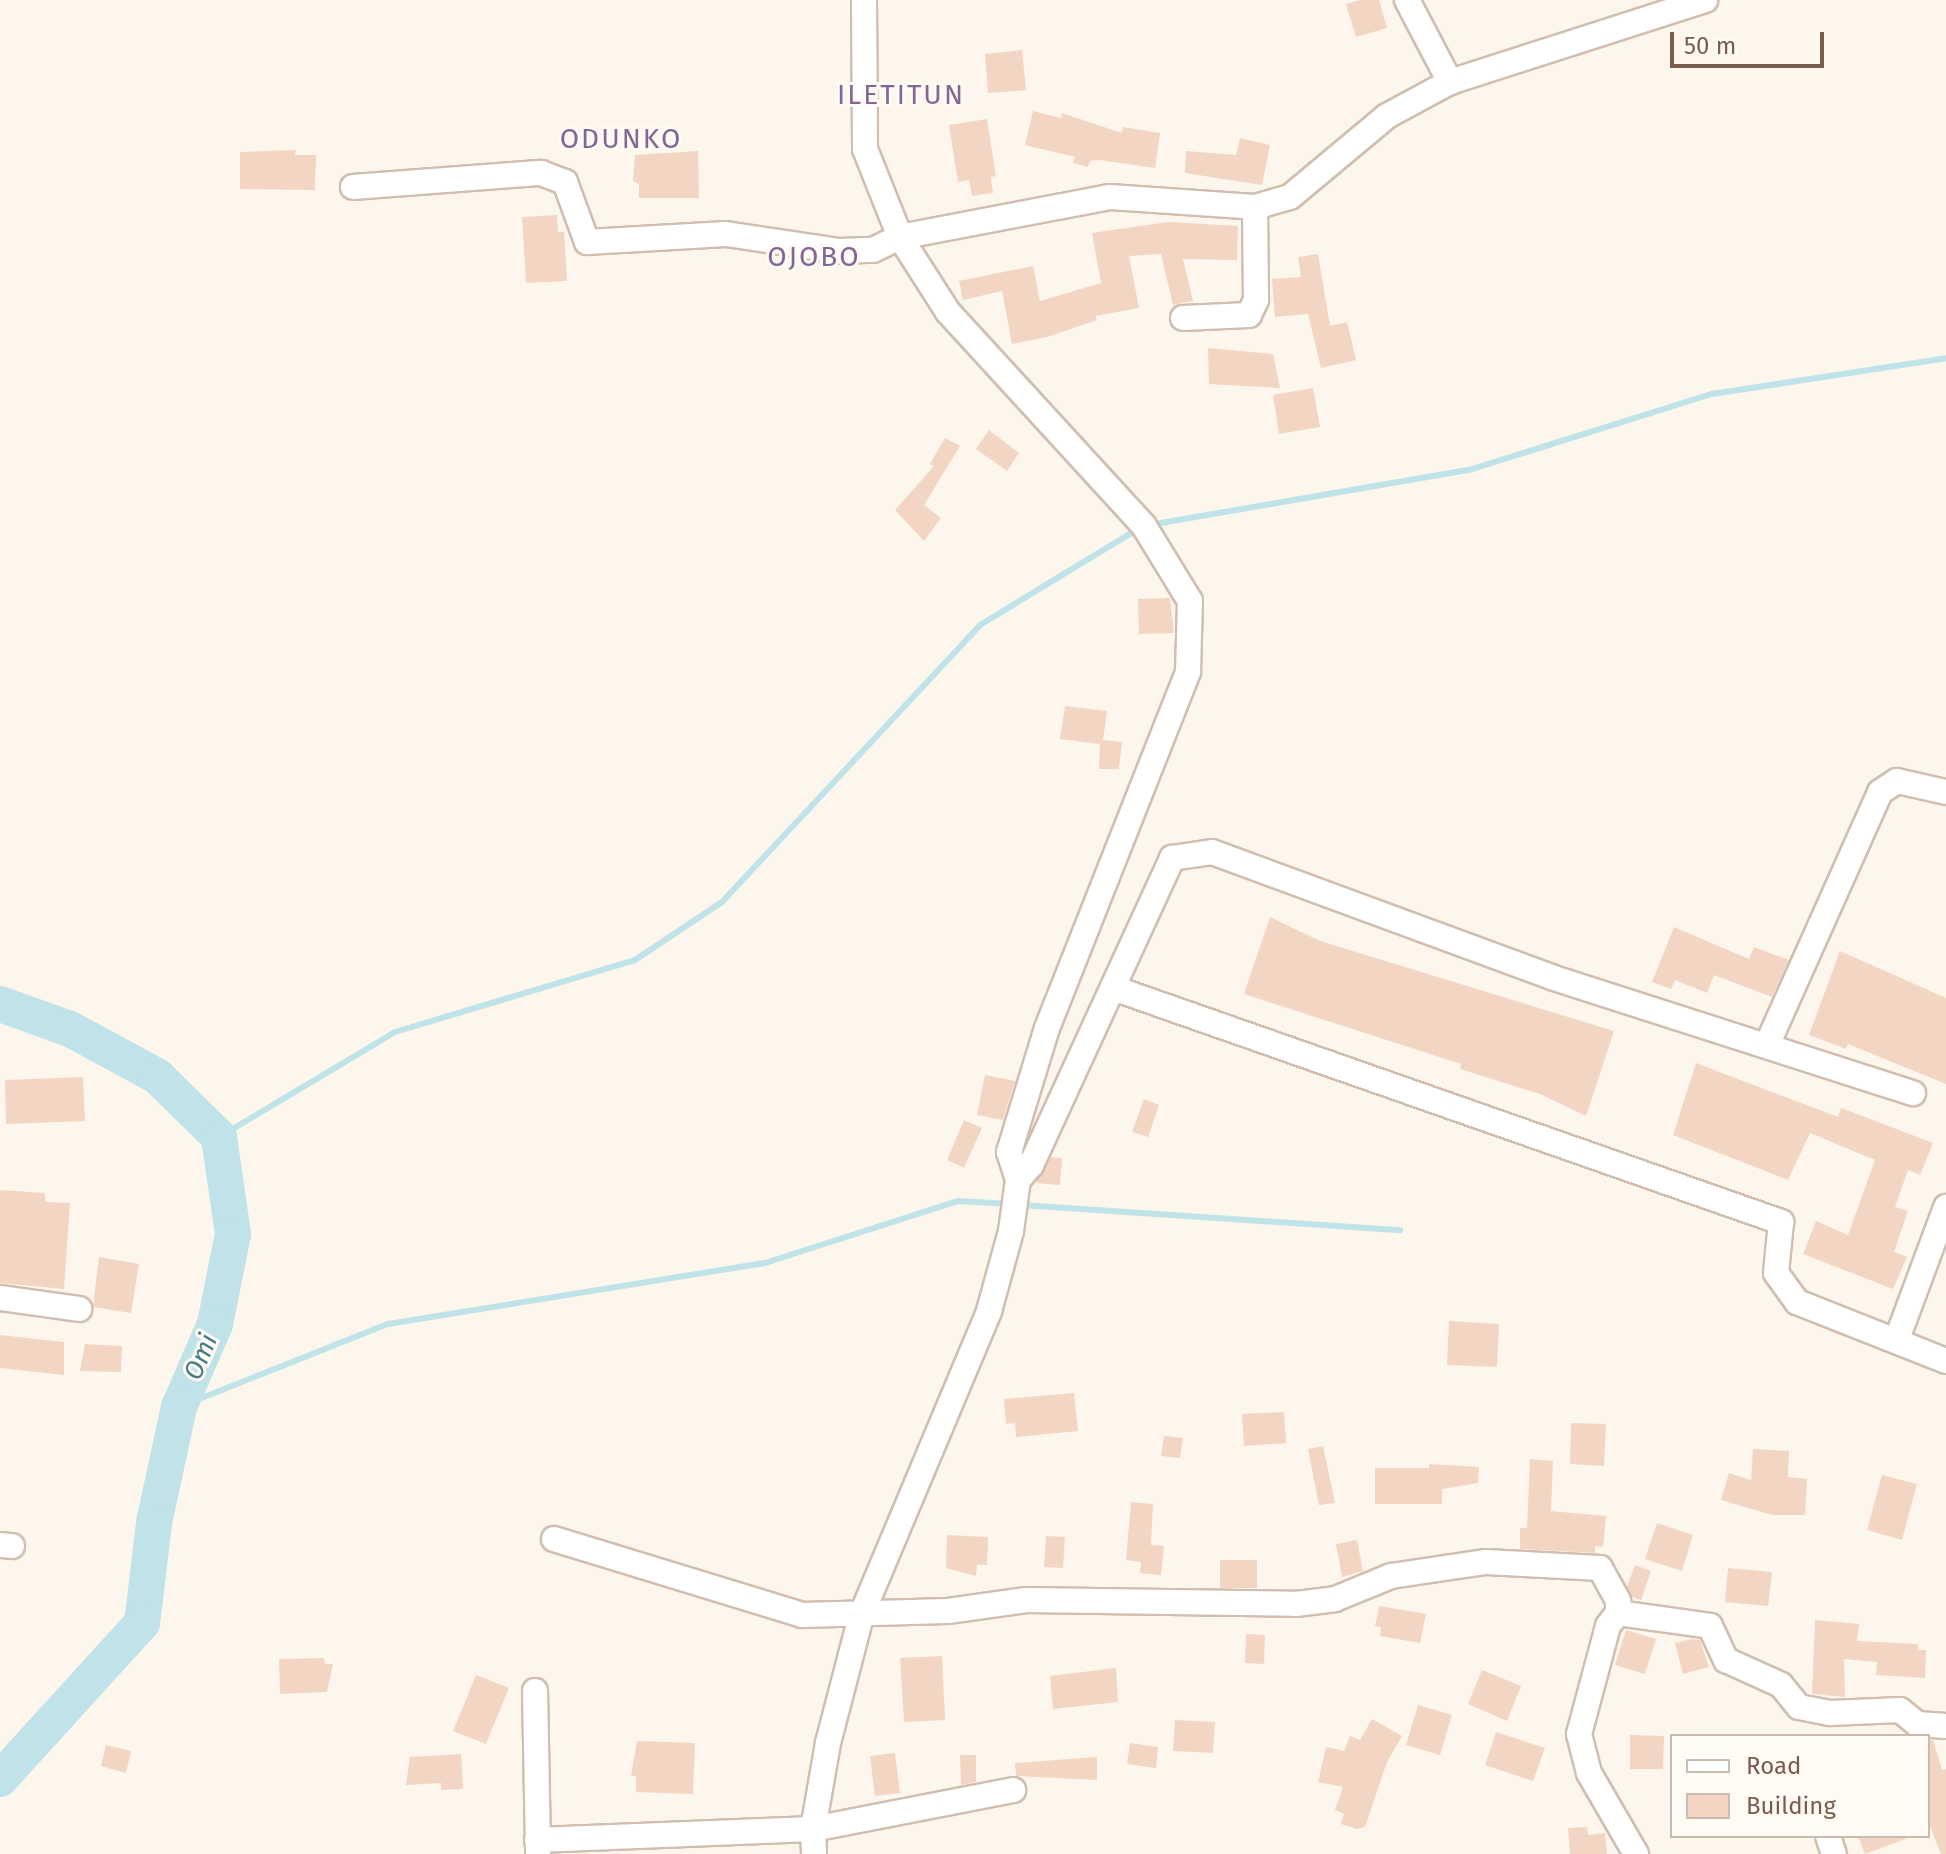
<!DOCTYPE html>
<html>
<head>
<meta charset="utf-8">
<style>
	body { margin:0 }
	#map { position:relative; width:1946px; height:1854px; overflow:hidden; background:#fdf6ec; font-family:"Fira Sans",sans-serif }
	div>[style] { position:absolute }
	.stream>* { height:6px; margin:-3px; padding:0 3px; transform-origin:3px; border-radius:3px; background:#bfe3e8 }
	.river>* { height:36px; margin:-18px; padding:0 18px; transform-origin:18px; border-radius:18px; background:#bfe3e8 }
	.building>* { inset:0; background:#f3d5c3 }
	.roads { filter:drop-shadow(2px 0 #d1beb0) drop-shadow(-2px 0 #d1beb0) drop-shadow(0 2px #d1beb0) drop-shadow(0 -2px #d1beb0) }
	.minor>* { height:24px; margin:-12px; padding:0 12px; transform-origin:12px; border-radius:12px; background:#fff }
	span { translate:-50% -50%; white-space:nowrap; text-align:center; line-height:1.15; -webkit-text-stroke:6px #fffaf3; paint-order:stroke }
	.water-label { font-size:26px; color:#437c86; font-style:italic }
	.quarter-label { font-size:28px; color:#846695; letter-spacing:2px }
	.legend { position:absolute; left:1670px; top:1734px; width:260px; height:104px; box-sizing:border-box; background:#fffaf3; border:2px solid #cabbb1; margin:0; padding:10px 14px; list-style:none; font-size:24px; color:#7a5c4d }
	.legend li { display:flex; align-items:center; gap:16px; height:40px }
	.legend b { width:40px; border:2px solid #cabbb1 }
	.scale { position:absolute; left:1670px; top:32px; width:154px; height:36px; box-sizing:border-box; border:4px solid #7a5c4d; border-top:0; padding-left:10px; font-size:24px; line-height:28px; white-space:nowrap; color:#7a5c4d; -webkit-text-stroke:6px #fffaf3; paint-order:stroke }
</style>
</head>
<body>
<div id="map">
	<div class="stream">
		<div style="left:1149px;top:525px;width:325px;rotate:-9.8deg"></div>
		<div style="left:1469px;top:470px;width:255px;rotate:-17.4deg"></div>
		<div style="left:1712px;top:394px;width:237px;rotate:-8.7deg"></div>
		<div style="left:219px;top:1137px;width:205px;rotate:-30.8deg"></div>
		<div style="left:395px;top:1032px;width:251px;rotate:-16.7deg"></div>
		<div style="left:635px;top:960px;width:105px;rotate:-33.7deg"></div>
		<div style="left:722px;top:902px;width:379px;rotate:-47deg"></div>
		<div style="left:980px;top:625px;width:185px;rotate:-31.3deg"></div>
		<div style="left:1021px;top:1205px;width:380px;rotate:3.8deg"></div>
		<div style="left:179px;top:1407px;width:225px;rotate:-21.7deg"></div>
		<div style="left:388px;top:1324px;width:382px;rotate:-9.2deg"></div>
		<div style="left:765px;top:1263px;width:203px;rotate:-17.8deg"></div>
		<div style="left:958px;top:1201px;width:51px;rotate:3.4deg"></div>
	</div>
	<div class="river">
		<div style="left:0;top:1004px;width:74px;rotate:19.7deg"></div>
		<div style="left:70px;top:1029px;width:99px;rotate:28.4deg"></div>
		<div style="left:157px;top:1076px;width:87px;rotate:44.5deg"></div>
		<div style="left:219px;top:1137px;width:98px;rotate:81.8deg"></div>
		<div style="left:233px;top:1234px;width:92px;rotate:101.3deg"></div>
		<div style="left:215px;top:1324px;width:90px;rotate:113.4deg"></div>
		<div style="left:179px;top:1407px;width:119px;rotate:102.2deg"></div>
		<div style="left:154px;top:1523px;width:101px;rotate:96.8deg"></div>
		<div style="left:142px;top:1623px;width:211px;rotate:132.3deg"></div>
	</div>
	<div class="building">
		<div style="clip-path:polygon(1360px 0,1379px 0,1387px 28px,1356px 37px,1346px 4px)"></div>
		<div style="clip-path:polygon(1022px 50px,1026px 90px,988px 93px,985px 54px)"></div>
		<div style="clip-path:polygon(1033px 111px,1061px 118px,1062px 113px,1122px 133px,1123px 127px,1160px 133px,1155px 168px,1100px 160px,1090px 161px,1088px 167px,1073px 163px,1075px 157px,1025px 145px)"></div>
		<div style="clip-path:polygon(987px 119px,996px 176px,991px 177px,993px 193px,972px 196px,969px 180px,958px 182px,949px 125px)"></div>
		<div style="clip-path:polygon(1240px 138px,1270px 145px,1262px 185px,1185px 173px,1186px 151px,1236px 155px)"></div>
		<div style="clip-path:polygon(296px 150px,295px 155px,316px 155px,315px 190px,240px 189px,240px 152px)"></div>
		<div style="clip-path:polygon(698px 151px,699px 198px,639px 198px,639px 184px,633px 181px,635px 155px)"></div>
		<div style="clip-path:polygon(557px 215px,558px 232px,564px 232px,567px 281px,526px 283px,522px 217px)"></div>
		<div style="clip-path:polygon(1168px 222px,1238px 226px,1237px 260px,1183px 259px,1193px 301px,1173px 305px,1161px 254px,1129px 256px,1139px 308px,1095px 316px,1097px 320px,1047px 337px,1012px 344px,1002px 291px,963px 300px,959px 281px,1033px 266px,1040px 301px,1101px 283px,1092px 233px)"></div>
		<div style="clip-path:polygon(1318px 254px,1330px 326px,1347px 322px,1356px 360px,1321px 368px,1308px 314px,1275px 317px,1272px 279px,1301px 277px,1298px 257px)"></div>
		<div style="clip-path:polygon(1208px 348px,1273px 354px,1280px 388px,1209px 384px)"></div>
		<div style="clip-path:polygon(1313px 388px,1320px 427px,1279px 434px,1273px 395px)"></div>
		<div style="clip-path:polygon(989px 430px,1019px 453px,1007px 471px,976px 449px)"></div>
		<div style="clip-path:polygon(945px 438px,960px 446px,924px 505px,941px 518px,924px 541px,895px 510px,934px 466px,930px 464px)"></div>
		<div style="clip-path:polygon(1170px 598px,1174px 633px,1139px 634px,1138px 599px)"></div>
		<div style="clip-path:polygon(1065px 706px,1107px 711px,1103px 740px,1122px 742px,1119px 769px,1099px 769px,1100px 744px,1060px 739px)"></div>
		<div style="clip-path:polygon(1270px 917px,1320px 941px,1614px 1031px,1586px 1116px,1540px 1094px,1460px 1069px,1461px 1064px,1244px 994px)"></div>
		<div style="clip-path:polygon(1674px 927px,1749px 959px,1754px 947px,1789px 960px,1772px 997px,1714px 975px,1707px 993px,1675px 980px,1671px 989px,1652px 982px)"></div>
		<div style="clip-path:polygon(1840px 951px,1946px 998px,1946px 1084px,1848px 1044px,1846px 1049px,1809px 1035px)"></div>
		<div style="clip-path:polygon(1696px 1063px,1838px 1117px,1841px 1108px,1933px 1143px,1920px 1175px,1908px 1170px,1895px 1207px,1908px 1211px,1894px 1252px,1907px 1257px,1893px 1289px,1803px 1254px,1816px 1221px,1848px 1235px,1875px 1160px,1810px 1133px,1788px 1180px,1673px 1135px)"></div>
		<div style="clip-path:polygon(985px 1075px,1015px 1081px,1003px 1120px,977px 1115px)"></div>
		<div style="clip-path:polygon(83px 1077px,85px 1121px,6px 1124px,5px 1080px)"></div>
		<div style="clip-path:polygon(1144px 1099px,1159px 1105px,1148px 1137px,1132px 1132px)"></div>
		<div style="clip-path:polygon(964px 1120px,982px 1128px,964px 1168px,947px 1160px)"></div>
		<div style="clip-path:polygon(1051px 1157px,1062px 1158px,1060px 1185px,1036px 1183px)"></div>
		<div style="clip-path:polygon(0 1190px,45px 1193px,45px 1202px,70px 1203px,64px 1289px,0 1283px)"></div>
		<div style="clip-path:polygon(99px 1257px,139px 1264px,131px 1313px,93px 1307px)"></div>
		<div style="clip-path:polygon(1449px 1321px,1499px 1324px,1497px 1367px,1447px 1365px)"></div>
		<div style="clip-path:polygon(0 1335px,64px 1342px,64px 1375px,0 1368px)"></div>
		<div style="clip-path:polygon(85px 1344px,122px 1346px,121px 1372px,80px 1371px)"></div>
		<div style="clip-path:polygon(1074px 1393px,1078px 1431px,1016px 1437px,1015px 1423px,1006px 1424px,1004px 1399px)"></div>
		<div style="clip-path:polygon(1284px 1412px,1286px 1443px,1244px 1446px,1242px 1414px)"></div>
		<div style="clip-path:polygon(1571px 1423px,1606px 1424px,1604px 1466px,1570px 1464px)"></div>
		<div style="clip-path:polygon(1164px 1436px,1183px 1438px,1180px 1458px,1161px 1456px)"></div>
		<div style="clip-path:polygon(1323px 1446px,1335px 1503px,1319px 1505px,1308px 1449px)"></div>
		<div style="clip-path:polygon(1753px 1449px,1789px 1451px,1788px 1477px,1807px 1479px,1805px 1515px,1772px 1515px,1721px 1500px,1729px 1473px,1751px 1480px)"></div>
		<div style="clip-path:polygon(1530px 1459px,1553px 1461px,1551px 1511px,1606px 1516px,1603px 1547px,1595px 1546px,1595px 1553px,1520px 1549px,1520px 1528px,1527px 1528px)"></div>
		<div style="clip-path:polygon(1429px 1464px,1479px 1467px,1478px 1483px,1442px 1489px,1442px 1504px,1375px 1504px,1375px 1468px,1429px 1468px)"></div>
		<div style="clip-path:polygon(1882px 1475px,1917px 1484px,1902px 1540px,1867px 1530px)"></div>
		<div style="clip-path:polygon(1131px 1502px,1153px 1504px,1151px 1545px,1164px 1546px,1161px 1575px,1140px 1573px,1141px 1562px,1126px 1560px)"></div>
		<div style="clip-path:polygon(1657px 1523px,1693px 1535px,1682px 1571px,1645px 1559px)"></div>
		<div style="clip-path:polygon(947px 1535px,988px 1537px,987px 1565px,977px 1565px,976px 1576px,946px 1568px)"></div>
		<div style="clip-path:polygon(1046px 1536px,1065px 1537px,1063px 1568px,1044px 1567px)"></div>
		<div style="clip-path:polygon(1357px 1540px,1363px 1571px,1342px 1577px,1336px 1544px)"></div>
		<div style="clip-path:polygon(1220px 1560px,1257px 1560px,1257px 1588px,1220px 1588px)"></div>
		<div style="clip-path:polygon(1635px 1565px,1651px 1571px,1641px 1600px,1632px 1597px,1627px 1587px)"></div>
		<div style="clip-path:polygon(1728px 1568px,1772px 1572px,1768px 1606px,1725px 1602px)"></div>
		<div style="clip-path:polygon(1379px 1606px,1426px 1614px,1420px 1643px,1380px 1636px,1381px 1627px,1375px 1626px)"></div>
		<div style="clip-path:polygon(1815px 1620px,1859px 1624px,1857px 1641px,1918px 1644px,1918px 1650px,1926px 1650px,1925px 1678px,1876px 1675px,1877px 1662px,1844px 1659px,1845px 1697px,1812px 1694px)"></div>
		<div style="clip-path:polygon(1626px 1630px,1656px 1639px,1645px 1674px,1615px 1665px)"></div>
		<div style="clip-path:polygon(1246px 1634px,1265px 1635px,1264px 1664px,1245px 1663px)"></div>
		<div style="clip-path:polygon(1692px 1639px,1700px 1640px,1709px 1667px,1683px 1674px,1675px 1643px)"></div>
		<div style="clip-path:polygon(942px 1656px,945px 1720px,904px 1722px,900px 1658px)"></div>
		<div style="clip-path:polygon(324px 1658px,325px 1664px,333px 1664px,327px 1692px,280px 1694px,279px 1659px)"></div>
		<div style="clip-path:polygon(1116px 1668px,1118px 1702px,1053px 1709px,1050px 1676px)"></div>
		<div style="clip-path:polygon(1482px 1670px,1521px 1686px,1507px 1721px,1468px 1704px)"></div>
		<div style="clip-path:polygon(476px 1675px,509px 1688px,486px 1744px,453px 1731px)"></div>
		<div style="clip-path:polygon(1418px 1705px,1452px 1715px,1440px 1755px,1406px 1745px)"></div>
		<div style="clip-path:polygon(1372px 1719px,1402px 1736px,1387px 1762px,1365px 1827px,1357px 1829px,1341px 1824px,1344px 1814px,1335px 1810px,1343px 1787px,1318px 1782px,1326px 1747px,1344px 1751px,1350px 1736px,1360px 1740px)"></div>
		<div style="clip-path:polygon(1175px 1720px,1215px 1722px,1213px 1753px,1173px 1751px)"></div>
		<div style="clip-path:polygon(1496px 1732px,1545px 1748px,1533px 1781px,1485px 1765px)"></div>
		<div style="clip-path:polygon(1630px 1735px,1664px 1736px,1663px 1769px,1630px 1769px)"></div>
		<div style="clip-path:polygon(1928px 1740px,1933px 1740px,1942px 1770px,1946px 1769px,1946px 1854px,1941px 1854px,1928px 1821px)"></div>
		<div style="clip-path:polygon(637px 1741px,695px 1743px,693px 1794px,636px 1792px,636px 1776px,631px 1776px)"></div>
		<div style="clip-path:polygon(1130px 1743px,1158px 1747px,1156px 1768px,1127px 1764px)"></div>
		<div style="clip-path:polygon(106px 1745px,131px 1751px,126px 1773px,101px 1766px)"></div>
		<div style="clip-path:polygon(895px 1753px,900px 1793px,875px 1796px,870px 1756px)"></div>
		<div style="clip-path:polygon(461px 1754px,463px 1789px,441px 1790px,441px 1783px,406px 1785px,410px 1757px)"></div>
		<div style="clip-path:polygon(960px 1755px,976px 1755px,976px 1782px,961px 1785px)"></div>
		<div style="clip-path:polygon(1097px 1757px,1097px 1780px,1016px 1776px,1015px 1763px)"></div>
		<div style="clip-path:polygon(1587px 1827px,1588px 1835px,1605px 1833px,1607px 1854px,1570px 1854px,1568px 1828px)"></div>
		<div style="clip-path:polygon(1858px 1836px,1910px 1836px,1911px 1837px,1865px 1854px)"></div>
	</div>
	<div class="roads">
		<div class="minor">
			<div style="left:864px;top:0;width:149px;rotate:89.6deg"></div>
			<div style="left:865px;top:149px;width:95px;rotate:68.3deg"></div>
			<div style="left:900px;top:237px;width:89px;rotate:57.4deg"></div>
			<div style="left:948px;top:312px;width:290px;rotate:47.5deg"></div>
			<div style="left:1144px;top:526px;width:88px;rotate:58.5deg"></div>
			<div style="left:1190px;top:601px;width:71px;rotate:91.6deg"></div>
			<div style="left:1188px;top:672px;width:383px;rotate:111.6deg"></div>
			<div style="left:1047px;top:1028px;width:130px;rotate:107deg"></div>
			<div style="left:1009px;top:1152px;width:29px;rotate:72deg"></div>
			<div style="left:1407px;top:0;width:93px;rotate:62.3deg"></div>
			<div style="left:353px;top:187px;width:189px;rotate:-4.3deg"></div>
			<div style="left:541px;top:173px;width:26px;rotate:21deg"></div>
			<div style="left:565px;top:182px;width:64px;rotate:69.9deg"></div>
			<div style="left:587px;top:242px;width:139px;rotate:-3.3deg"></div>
			<div style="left:726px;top:234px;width:115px;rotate:8.5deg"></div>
			<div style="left:840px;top:251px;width:33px;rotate:-2deg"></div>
			<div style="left:873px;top:250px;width:30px;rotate:-26deg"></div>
			<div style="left:900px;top:237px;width:214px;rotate:-10.8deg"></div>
			<div style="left:1110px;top:197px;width:145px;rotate:3.9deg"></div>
			<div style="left:1255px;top:207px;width:36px;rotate:-16deg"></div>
			<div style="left:1290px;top:197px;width:126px;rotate:-39.9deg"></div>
			<div style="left:1387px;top:116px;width:72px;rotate:-28.4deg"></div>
			<div style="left:1450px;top:82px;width:268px;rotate:-17.8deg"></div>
			<div style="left:1183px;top:318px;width:66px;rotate:-2.6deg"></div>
			<div style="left:1249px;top:315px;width:17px;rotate:-65deg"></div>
			<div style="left:1256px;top:300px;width:93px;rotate:-90.6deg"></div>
			<div style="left:1116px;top:989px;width:705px;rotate:19.31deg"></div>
			<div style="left:1781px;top:1222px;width:51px;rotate:95.6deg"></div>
			<div style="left:1776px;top:1273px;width:36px;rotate:54deg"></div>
			<div style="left:1797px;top:1302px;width:160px;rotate:21.6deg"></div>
			<div style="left:1767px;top:1045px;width:277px;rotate:-65.9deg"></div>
			<div style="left:1880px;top:792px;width:20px;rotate:-33deg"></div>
			<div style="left:1897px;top:781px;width:50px;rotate:12.7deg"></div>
			<div style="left:0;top:1298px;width:80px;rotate:7.9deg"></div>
			<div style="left:1897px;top:1339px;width:141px;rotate:-69.6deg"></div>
			<div style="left:554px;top:1539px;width:259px;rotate:17deg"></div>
			<div style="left:802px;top:1615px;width:146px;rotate:-1.6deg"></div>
			<div style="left:948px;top:1611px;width:79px;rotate:-8deg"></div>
			<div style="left:1026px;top:1600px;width:270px;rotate:0.8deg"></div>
			<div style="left:1296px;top:1604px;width:39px;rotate:-7deg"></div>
			<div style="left:1335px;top:1599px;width:61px;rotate:-22.3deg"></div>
			<div style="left:1391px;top:1576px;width:96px;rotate:-8.4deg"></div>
			<div style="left:1486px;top:1562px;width:114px;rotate:3deg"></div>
			<div style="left:1600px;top:1568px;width:38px;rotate:61deg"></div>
			<div style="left:1618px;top:1601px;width:12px;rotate:90deg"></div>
			<div style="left:1618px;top:1613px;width:16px;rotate:128deg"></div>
			<div style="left:1608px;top:1626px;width:112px;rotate:105deg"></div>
			<div style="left:1579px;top:1734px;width:40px;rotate:75.6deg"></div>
			<div style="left:1589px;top:1773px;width:94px;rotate:59.9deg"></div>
			<div style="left:0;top:1545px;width:12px;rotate:5deg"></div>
			<div style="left:1618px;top:1613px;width:93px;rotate:8deg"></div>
			<div style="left:1710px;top:1626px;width:38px;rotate:65deg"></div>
			<div style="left:1726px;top:1660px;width:60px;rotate:24.4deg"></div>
			<div style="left:1781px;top:1685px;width:28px;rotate:51deg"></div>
			<div style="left:1799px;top:1707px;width:32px;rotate:11deg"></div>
			<div style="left:1830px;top:1713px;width:70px;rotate:-2.5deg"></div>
			<div style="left:1900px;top:1710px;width:22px;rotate:39deg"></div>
			<div style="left:1917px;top:1724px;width:29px;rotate:4deg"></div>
			<div style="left:535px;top:1691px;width:163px;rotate:88.9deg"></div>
			<div style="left:1828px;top:1836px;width:19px;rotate:72deg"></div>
			<div style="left:537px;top:1840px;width:276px;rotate:-2.3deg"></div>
			<div style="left:813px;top:1829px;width:204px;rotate:-11deg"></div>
			<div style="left:814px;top:1854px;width:25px;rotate:-92deg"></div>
			<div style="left:813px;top:1829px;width:87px;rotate:-80.1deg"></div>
			<div style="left:828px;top:1743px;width:131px;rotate:-75.4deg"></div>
			<div style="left:861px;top:1616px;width:331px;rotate:-67.2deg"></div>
			<div style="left:989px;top:1311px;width:83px;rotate:-74.6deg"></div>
			<div style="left:1011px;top:1231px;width:51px;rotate:-82.2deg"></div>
			<div style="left:1018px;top:1180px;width:20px;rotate:-49deg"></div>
			<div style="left:1031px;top:1165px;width:338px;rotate:-65.3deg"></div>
			<div style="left:1172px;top:858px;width:40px;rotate:-8.5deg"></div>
			<div style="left:1212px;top:852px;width:364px;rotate:20.2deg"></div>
			<div style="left:1554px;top:978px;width:377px;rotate:17.8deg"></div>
		</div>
	</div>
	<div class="water-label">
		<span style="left:201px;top:1357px;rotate:-67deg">Omi</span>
	</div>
	<div class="quarter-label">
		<span style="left:901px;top:95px">ILETITUN</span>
		<span style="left:621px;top:139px">ODUNKO</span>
		<span style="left:814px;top:257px">OJOBO</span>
	</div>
	<ul class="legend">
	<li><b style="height:10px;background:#fff"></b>Road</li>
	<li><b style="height:22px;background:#f3d5c3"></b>Building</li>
	</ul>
	<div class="scale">50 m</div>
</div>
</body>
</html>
